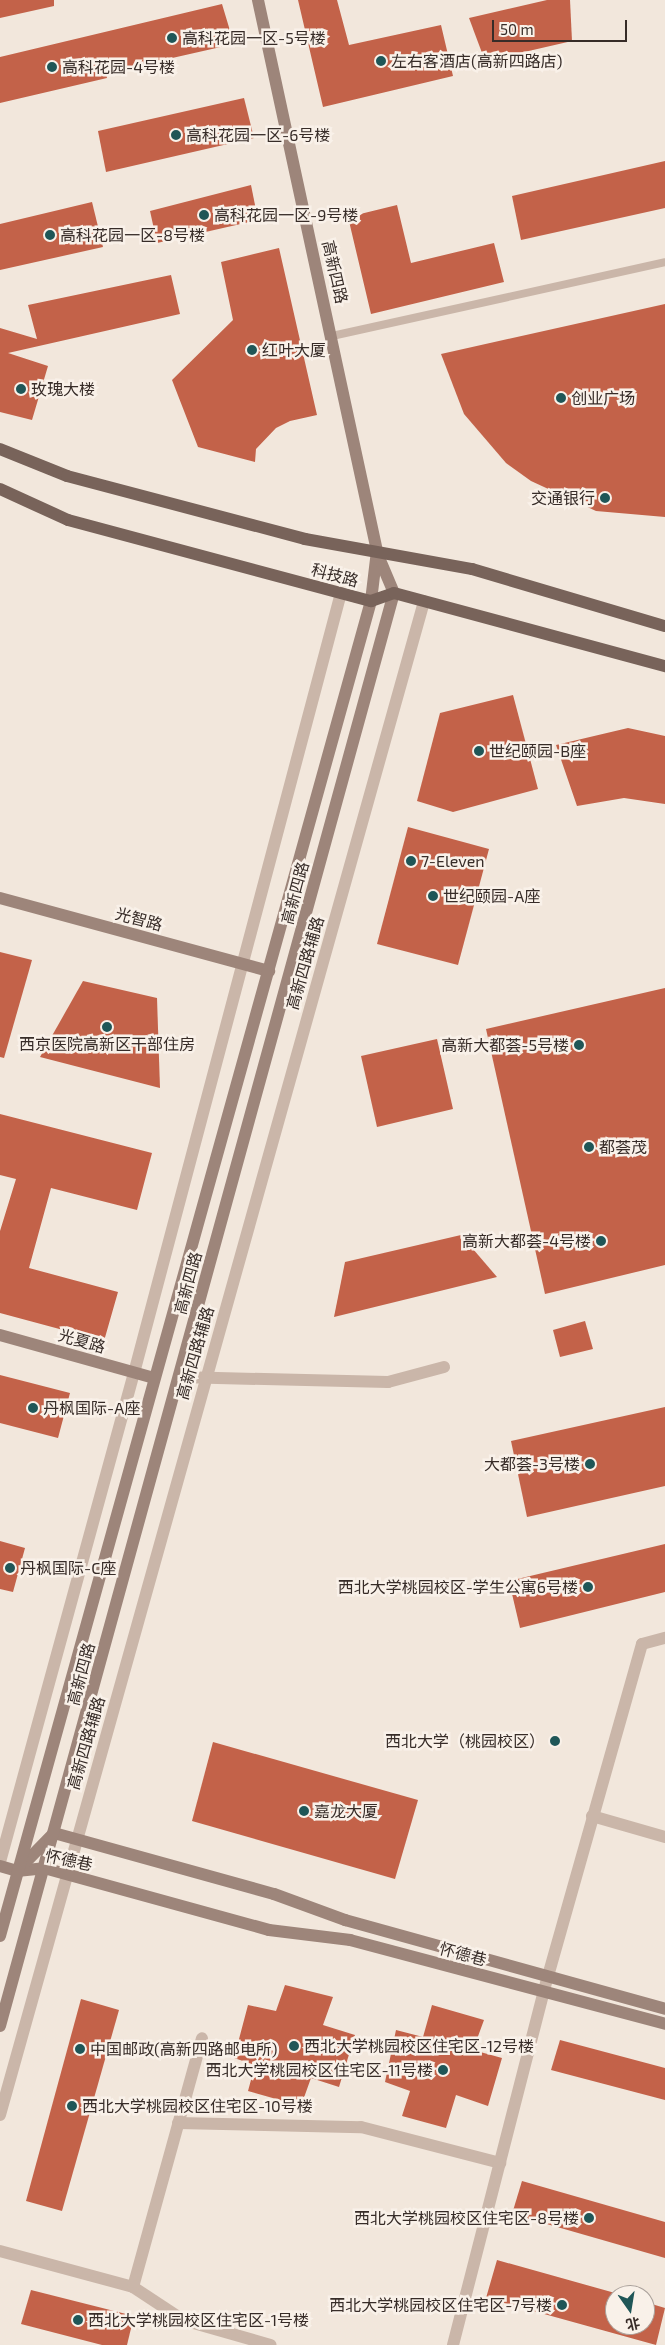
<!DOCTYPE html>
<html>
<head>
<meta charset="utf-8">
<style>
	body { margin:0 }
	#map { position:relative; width:665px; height:2345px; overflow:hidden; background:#f2e7dc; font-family:"Exo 2","Noto Sans SC",sans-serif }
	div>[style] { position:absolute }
	.building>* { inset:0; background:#c36249 }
	.lane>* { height:8px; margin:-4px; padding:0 4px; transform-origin:4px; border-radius:4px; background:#cab6a9 }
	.street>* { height:12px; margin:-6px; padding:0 6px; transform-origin:6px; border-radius:6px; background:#cab6a9 }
	.secondary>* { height:12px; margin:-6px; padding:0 6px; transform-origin:6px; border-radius:6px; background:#9d857a }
	.primary>* { height:12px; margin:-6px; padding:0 6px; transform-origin:6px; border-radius:6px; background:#78635a }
	.dots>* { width:14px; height:14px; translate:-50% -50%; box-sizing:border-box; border:2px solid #f9f1e9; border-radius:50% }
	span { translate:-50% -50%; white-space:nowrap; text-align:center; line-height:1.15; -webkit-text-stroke:5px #f9f1e9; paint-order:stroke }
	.poi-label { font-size:16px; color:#372c28 }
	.left { translate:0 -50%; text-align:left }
	.right { translate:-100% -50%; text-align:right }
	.street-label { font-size:16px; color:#372c28 }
	.north { position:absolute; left:605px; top:2285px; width:50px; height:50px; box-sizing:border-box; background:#f9f1e9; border:1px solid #aba29c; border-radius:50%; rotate:167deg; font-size:14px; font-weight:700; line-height:20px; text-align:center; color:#372c28 }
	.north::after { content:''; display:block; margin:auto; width:18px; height:22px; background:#1f5657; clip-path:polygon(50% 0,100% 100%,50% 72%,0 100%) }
	.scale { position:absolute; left:492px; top:20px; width:135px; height:22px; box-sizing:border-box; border:2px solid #372c28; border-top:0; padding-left:6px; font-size:15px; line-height:18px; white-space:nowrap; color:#372c28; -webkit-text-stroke:4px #f9f1e9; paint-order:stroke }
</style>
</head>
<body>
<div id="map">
	<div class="building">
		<div style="clip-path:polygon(0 0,54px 0,54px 6px,0 18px)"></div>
		<div style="clip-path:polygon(298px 0,337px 0,349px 45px,441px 25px,453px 76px,323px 107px)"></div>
		<div style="clip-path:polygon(547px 0,570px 0,572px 41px,485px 61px,469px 18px)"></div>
		<div style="clip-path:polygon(222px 4px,234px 44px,106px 73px,107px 78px,0 103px,0 57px)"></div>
		<div style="clip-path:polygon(244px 98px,254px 138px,106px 172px,98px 131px)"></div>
		<div style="clip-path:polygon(665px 161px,665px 208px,521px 240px,512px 196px)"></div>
		<div style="clip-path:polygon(251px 185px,258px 220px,157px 243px,150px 211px)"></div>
		<div style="clip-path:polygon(92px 202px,103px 247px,0 270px,0 224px)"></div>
		<div style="clip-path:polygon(397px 205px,411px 263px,494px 243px,504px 282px,371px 314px,348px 217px)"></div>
		<div style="clip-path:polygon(279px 248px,317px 415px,290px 421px,276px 428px,256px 449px,255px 462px,198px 447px,172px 380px,233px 320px,221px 262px)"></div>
		<div style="clip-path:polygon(171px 275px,180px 314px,8px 353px,48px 366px,32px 420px,0 412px,0 328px,37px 339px,28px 305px)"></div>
		<div style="clip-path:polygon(665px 304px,665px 517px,596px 511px,531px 481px,506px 463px,464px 414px,441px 354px)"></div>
		<div style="clip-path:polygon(513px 695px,538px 789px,453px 812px,417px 801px,440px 713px)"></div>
		<div style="clip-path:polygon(628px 728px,665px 736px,665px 804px,624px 798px,577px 806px,556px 745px)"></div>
		<div style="clip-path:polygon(408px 827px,489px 849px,458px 965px,377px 944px)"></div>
		<div style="clip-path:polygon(0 952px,32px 960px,4px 1058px,0 1057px)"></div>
		<div style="clip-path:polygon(83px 981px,157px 998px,160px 1088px,40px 1057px)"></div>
		<div style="clip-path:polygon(665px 988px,665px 1265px,545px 1294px,486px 1029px)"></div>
		<div style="clip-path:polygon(437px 1039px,453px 1109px,377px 1127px,361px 1056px)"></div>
		<div style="clip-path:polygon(0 1114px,152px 1153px,137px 1210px,51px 1188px,29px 1268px,118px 1292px,104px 1341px,0 1313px,0 1231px,16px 1179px,0 1175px)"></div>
		<div style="clip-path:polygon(461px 1235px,497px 1277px,334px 1317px,345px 1262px)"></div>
		<div style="clip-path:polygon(585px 1321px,593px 1349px,560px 1357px,553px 1330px)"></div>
		<div style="clip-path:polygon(0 1375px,70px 1393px,58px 1438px,0 1423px)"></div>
		<div style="clip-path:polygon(665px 1407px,665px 1486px,527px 1517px,511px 1441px)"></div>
		<div style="clip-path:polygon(0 1541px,25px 1548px,13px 1592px,0 1589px)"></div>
		<div style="clip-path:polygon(665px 1544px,665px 1592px,520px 1628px,509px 1581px)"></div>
		<div style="clip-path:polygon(213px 1742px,418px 1800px,395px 1879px,192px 1821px)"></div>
		<div style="clip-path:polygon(285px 1985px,333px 1997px,323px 2025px,355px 2035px,339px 2087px,311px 2078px,301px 2106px,248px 2091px,255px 2065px,234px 2058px,248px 2005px,276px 2011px)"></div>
		<div style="clip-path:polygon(81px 1999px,119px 2010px,62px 2211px,26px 2201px)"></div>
		<div style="clip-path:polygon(432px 2005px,484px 2020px,473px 2050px,502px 2058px,488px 2106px,456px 2095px,446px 2128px,402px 2116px,410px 2091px,385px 2082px,396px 2030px,423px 2037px)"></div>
		<div style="clip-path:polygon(560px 2040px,665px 2068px,665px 2100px,551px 2070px)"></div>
		<div style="clip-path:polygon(522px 2181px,665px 2222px,665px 2258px,512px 2214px)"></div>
		<div style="clip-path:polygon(497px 2260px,615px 2293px,615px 2325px,645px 2325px,645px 2302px,665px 2308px,656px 2345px,486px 2298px)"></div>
		<div style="clip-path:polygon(31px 2290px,134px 2316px,127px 2345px,102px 2345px,21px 2324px)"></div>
	</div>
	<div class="lane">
		<div style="left:332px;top:336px;width:341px;rotate:-12.5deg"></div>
	</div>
	<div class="street">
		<div style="left:179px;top:1377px;width:209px;rotate:1.4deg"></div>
		<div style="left:388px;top:1382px;width:58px;rotate:-15deg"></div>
		<div style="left:592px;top:1816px;width:76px;rotate:16deg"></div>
		<div style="left:0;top:1862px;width:507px;rotate:-74.68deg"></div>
		<div style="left:134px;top:1373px;width:807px;rotate:-75.14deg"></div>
		<div style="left:0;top:2115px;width:1572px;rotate:-74.35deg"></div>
		<div style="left:178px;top:2123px;width:183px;rotate:1.3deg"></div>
		<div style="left:361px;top:2127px;width:144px;rotate:14.5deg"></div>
		<div style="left:0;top:2251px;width:138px;rotate:15.1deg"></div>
		<div style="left:133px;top:2287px;width:60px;rotate:33.4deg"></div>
		<div style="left:183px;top:2320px;width:91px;rotate:15.9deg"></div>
		<div style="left:133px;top:2287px;width:258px;rotate:-74.5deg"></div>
		<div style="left:453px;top:2345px;width:381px;rotate:-75.6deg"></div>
		<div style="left:548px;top:1976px;width:345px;rotate:-74.2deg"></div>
		<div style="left:642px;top:1644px;width:24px;rotate:-15deg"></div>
	</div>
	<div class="secondary">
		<div style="left:0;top:898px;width:279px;rotate:15.2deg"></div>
		<div style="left:0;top:1335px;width:160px;rotate:15.6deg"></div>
		<div style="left:0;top:1866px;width:18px;rotate:16deg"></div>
		<div style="left:17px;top:1871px;width:27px;rotate:-6deg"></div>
		<div style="left:44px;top:1868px;width:233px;rotate:15.4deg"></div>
		<div style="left:269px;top:1930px;width:82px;rotate:7deg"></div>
		<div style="left:350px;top:1940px;width:326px;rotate:14.9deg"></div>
		<div style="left:19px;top:1869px;width:50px;rotate:-45.8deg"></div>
		<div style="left:54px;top:1833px;width:228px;rotate:15.5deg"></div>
		<div style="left:274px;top:1894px;width:76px;rotate:20.1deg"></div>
		<div style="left:345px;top:1920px;width:332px;rotate:15.5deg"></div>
		<div style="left:0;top:1936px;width:1386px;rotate:-74.47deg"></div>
		<div style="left:371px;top:601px;width:50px;rotate:-83.2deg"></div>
		<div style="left:377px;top:551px;width:564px;rotate:-102.19deg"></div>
		<div style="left:0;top:2026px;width:1486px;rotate:-74.63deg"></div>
		<div style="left:394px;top:593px;width:43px;rotate:-113deg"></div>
	</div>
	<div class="primary">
		<div style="left:0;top:449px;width:72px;rotate:21.9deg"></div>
		<div style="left:67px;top:476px;width:246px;rotate:14.8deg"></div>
		<div style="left:305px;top:539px;width:170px;rotate:10.2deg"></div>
		<div style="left:472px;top:569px;width:201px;rotate:16.5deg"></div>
		<div style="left:0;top:489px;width:75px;rotate:24.5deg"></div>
		<div style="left:68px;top:520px;width:314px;rotate:15deg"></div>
		<div style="left:371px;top:601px;width:24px;rotate:-19deg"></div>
		<div style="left:394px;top:593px;width:281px;rotate:15.1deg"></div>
	</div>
	<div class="dots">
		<div style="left:172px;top:38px;background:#1f5657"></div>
		<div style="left:381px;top:61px;background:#1f5657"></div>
		<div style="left:52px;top:67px;background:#1f5657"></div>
		<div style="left:176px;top:135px;background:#1f5657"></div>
		<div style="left:204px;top:215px;background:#1f5657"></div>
		<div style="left:50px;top:235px;background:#1f5657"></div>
		<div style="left:252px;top:350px;background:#1f5657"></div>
		<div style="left:21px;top:389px;background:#1f5657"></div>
		<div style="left:561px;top:398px;background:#1f5657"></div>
		<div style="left:605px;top:498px;background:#1f5657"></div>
		<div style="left:479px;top:751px;background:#1f5657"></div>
		<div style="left:411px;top:861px;background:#1f5657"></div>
		<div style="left:433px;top:896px;background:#1f5657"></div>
		<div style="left:107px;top:1027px;background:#1f5657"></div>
		<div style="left:579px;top:1045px;background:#1f5657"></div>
		<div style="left:589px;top:1147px;background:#1f5657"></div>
		<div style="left:601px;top:1241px;background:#1f5657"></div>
		<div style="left:33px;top:1408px;background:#1f5657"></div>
		<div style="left:590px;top:1464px;background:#1f5657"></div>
		<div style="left:10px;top:1568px;background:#1f5657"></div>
		<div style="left:588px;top:1587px;background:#1f5657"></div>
		<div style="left:555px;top:1741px;background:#1f5657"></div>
		<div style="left:304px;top:1811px;background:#1f5657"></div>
		<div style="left:294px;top:2046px;background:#1f5657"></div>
		<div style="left:80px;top:2049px;background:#1f5657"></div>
		<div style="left:443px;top:2070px;background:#1f5657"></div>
		<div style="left:72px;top:2106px;background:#1f5657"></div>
		<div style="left:589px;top:2218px;background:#1f5657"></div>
		<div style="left:562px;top:2305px;background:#1f5657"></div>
		<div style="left:78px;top:2320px;background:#1f5657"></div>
	</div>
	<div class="poi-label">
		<span class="left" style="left:182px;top:38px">高科花园一区-5号楼</span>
		<span class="left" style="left:391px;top:61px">左右客酒店(高新四路店)</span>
		<span class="left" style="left:62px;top:67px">高科花园-4号楼</span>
		<span class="left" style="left:186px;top:135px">高科花园一区-6号楼</span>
		<span class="left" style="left:214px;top:215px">高科花园一区-9号楼</span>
		<span class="left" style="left:60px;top:235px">高科花园一区-8号楼</span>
		<span class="left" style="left:262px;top:350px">红叶大厦</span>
		<span class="left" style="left:31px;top:389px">玫瑰大楼</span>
		<span class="left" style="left:571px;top:398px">创业广场</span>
		<span class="right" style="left:595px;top:498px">交通银行</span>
		<span class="left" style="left:489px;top:751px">世纪颐园-B座</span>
		<span class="left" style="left:421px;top:861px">7-Eleven</span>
		<span class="left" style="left:443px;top:896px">世纪颐园-A座</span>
		<span style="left:107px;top:1044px">西京医院高新区干部住房</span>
		<span class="right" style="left:569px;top:1045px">高新大都荟-5号楼</span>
		<span class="left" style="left:599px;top:1147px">都荟茂</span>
		<span class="right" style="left:591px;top:1241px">高新大都荟-4号楼</span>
		<span class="left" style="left:43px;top:1408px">丹枫国际-A座</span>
		<span class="right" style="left:580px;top:1464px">大都荟-3号楼</span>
		<span class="left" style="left:20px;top:1568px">丹枫国际-C座</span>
		<span class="right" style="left:578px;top:1587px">西北大学桃园校区-学生公寓6号楼</span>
		<span class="right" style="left:545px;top:1741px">西北大学（桃园校区）</span>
		<span class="left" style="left:314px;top:1811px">嘉龙大厦</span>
		<span class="left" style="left:304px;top:2046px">西北大学桃园校区住宅区-12号楼</span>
		<span class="left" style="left:90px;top:2049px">中国邮政(高新四路邮电所)</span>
		<span class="right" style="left:433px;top:2070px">西北大学桃园校区住宅区-11号楼</span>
		<span class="left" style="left:82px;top:2106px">西北大学桃园校区住宅区-10号楼</span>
		<span class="right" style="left:579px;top:2218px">西北大学桃园校区住宅区-8号楼</span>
		<span class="right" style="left:552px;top:2305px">西北大学桃园校区住宅区-7号楼</span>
		<span class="left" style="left:88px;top:2320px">西北大学桃园校区住宅区-1号楼</span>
	</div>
	<div class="street-label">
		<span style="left:335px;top:272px;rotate:77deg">高新四路</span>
		<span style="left:335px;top:575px;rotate:15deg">科技路</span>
		<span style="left:295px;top:893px;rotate:-75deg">高新四路</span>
		<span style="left:139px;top:919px;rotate:15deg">光智路</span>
		<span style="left:305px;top:963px;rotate:-74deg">高新四路辅路</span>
		<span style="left:188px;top:1283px;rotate:-75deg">高新四路</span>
		<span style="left:82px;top:1341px;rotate:16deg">光夏路</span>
		<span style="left:195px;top:1353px;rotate:-74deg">高新四路辅路</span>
		<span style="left:81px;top:1674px;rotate:-75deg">高新四路</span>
		<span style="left:86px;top:1743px;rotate:-74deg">高新四路辅路</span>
		<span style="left:69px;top:1860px;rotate:12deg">怀德巷</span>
		<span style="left:463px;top:1954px;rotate:15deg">怀德巷</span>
	</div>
	<div class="north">北</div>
	<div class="scale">50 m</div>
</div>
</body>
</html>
